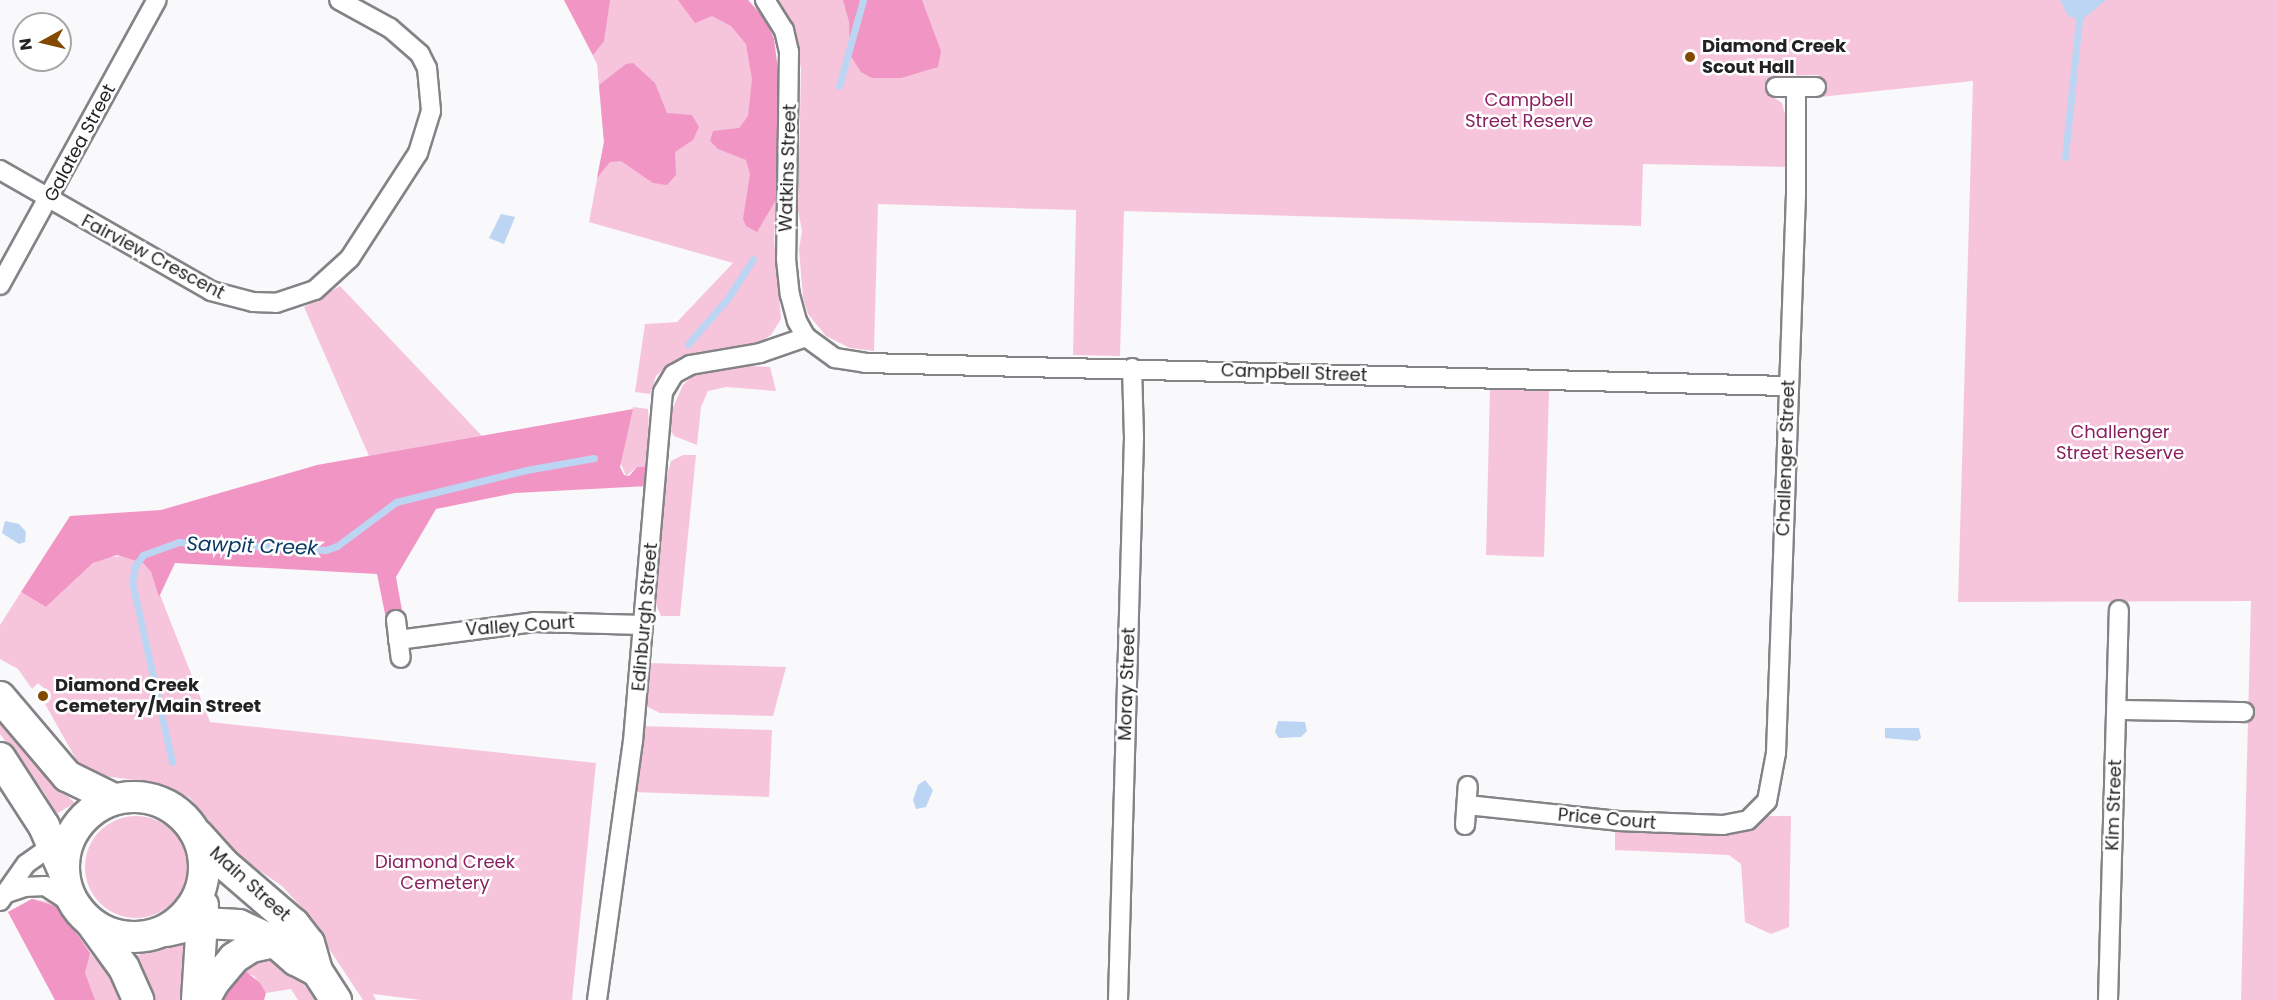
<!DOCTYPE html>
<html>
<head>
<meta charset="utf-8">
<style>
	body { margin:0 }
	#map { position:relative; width:2278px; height:1000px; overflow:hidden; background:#f9f8fb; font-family:Poppins,sans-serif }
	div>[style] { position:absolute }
	.green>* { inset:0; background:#f6c5dc }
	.round { border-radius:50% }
	.forest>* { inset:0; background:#f196c4 }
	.water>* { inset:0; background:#bcd5f3 }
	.stream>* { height:7px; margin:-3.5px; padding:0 3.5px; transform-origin:3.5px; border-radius:3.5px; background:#bcd5f3 }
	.roads { filter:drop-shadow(2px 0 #848386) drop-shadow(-2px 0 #848386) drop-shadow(0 2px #848386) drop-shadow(0 -2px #848386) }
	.street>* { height:18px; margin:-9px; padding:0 9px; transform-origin:9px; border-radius:9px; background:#fff }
	.primary>* { height:30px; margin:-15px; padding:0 15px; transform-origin:15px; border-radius:15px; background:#fff }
	.primary>.ring { margin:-15px; padding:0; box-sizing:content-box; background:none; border:30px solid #fff; border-radius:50% }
	.dots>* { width:16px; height:16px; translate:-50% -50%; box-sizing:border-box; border:3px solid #fff; border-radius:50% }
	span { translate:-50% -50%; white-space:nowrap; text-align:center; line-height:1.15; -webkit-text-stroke:5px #fff; paint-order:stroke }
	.poi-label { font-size:18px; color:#222123; font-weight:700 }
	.left { translate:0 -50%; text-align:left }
	.park-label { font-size:18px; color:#89205f }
	.street-label { font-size:18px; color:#222123 }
	.water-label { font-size:20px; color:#0c3a67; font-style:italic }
	.north { position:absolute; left:12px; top:12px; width:60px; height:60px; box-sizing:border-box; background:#fff; border:2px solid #a7a6a7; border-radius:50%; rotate:262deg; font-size:16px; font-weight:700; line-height:24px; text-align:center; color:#222123 }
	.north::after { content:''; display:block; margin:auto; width:21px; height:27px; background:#844901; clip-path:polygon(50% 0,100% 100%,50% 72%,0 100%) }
</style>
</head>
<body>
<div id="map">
	<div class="green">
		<div style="clip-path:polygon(564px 0,748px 0,765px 19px,774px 39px,780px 118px,774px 240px,781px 319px,771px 335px,757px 344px,699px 352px,670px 363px,656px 376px,650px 394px,635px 392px,645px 324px,677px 322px,733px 263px,589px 222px,604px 142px,597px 64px)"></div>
		<div style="clip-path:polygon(779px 0,2278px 0,2278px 1000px,2241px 1000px,2251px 601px,1958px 602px,1973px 81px,1820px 97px,1819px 75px,1773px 76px,1773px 97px,1782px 103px,1785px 114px,1786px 167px,1643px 164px,1641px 226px,1124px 211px,1120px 356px,1073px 355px,1076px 210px,878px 204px,874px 351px,850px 348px,826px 336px,808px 314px,803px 298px,799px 249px,802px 231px,798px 210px,801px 69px,792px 23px)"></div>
		<div style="clip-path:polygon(340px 286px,482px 436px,369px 456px,304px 307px)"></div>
		<div style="clip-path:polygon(734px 365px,770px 367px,776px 391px,726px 387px,708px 391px,701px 407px,697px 445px,674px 436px,669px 428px,670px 414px,683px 385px,697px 372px)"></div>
		<div style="clip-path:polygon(1490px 389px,1549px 391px,1544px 557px,1486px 555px)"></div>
		<div style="clip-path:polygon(633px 407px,648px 409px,650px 460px,650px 466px,637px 467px,626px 476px,620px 461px)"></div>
		<div style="clip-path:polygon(683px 455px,696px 455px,680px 616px,661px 616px,653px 597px,665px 483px,671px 461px)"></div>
		<div style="clip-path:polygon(129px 556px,143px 563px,151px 572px,210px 722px,596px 763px,572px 1000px,421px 1000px,373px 994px,376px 1000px,363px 1000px,302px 908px,282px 886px,238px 856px,190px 798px,157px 783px,97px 775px,77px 761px,44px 702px,51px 694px,38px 683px,32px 689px,18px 669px,0 659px,0 625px,21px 592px,46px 607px,93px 563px,106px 557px)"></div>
		<div style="clip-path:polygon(648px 663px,786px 667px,773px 716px,660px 713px,644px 705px)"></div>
		<div style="clip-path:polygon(0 713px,58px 787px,75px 803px,56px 814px,44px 792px,0 734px)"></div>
		<div style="clip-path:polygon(641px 726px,772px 730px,769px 797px,633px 792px)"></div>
		<div style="clip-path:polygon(1768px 816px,1791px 816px,1789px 927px,1771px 934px,1745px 922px,1741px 864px,1729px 855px,1615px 850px,1615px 829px,1754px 826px)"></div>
		<div class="round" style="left:85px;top:816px;width:102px;height:102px"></div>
		<div style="clip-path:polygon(32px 899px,49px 902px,63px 912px,90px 953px,116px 982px,125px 1000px,55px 1000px,8px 912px)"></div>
		<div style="clip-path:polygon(186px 941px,183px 1000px,154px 1000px,135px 956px)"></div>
		<div style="clip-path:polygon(271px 956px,290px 967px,316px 1000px,298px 1000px,291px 989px,266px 993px,254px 976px,236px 969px)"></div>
	</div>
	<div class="forest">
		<div style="clip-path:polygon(564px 0,610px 0,604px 41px,593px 55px)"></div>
		<div style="clip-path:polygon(678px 0,748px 0,765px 19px,774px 39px,780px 85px,776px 200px,757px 232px,746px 226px,743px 219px,750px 174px,746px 160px,718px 149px,710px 141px,713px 131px,739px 128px,748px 116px,752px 79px,746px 44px,731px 26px,712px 16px,695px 23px)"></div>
		<div style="clip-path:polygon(843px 0,922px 0,941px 51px,938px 67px,901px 78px,872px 78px,861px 72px,850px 55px,849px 22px)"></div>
		<div style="clip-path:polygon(633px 63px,655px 83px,667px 113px,692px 115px,699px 127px,693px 140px,675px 152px,676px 175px,667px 185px,653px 183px,621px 161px,610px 162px,597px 178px,604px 142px,599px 85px,626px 64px)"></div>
		<div style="clip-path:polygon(633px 409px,620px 467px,624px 475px,629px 476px,637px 467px,650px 466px,648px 486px,515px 493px,436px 509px,396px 577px,403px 616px,386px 619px,377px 574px,175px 563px,159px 597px,151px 572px,143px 563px,117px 555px,93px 563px,46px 607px,21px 592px,70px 516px,161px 510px,317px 465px)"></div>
		<div style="clip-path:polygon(32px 899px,58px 907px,90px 953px,85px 973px,95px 1000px,55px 1000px,8px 912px)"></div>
		<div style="clip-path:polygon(243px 969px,260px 983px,266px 993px,264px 1000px,218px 1000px)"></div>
	</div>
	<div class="water">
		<div style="clip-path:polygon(2060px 0,2106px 0,2082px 20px,2068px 16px)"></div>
		<div style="clip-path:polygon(501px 214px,515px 217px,504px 244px,489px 238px)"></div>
		<div style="clip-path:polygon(5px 521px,19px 524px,26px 532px,25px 542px,19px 544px,2px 533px)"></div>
		<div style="clip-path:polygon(1278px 721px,1305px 722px,1307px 731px,1301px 737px,1279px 738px,1275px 732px)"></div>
		<div style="clip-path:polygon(1885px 728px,1919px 728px,1921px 738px,1917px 741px,1885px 738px)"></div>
		<div style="clip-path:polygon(925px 780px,933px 790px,926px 807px,916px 809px,913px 800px,918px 785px)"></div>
	</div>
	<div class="stream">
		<div style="left:839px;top:86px;width:89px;rotate:-74.4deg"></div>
		<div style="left:2065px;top:157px;width:158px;rotate:-84.2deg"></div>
		<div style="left:688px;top:344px;width:61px;rotate:-49deg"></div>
		<div style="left:728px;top:298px;width:46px;rotate:-57.3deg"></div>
		<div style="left:172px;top:762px;width:184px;rotate:-102.5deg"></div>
		<div style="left:132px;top:582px;width:16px;rotate:-79deg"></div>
		<div style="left:135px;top:566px;width:14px;rotate:-54deg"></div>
		<div style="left:143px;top:555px;width:38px;rotate:-20deg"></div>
		<div style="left:179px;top:542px;width:147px;rotate:3.1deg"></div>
		<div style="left:326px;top:550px;width:12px;rotate:-20deg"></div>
		<div style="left:337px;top:546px;width:74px;rotate:-36.7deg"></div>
		<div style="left:396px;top:502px;width:134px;rotate:-13.8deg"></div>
		<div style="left:526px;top:470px;width:69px;rotate:-10deg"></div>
	</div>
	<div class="roads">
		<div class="street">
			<div style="left:765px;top:0;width:36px;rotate:58deg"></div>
			<div style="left:784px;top:30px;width:23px;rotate:77deg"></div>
			<div style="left:789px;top:52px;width:207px;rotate:90.8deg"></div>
			<div style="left:786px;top:259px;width:36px;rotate:84deg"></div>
			<div style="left:790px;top:295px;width:27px;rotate:75deg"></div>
			<div style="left:797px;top:321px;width:18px;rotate:61deg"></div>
			<div style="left:806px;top:337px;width:36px;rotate:36deg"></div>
			<div style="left:835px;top:358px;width:30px;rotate:9deg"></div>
			<div style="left:865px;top:363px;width:924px;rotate:1.43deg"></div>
			<div style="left:1776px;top:87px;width:40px"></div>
			<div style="left:0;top:170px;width:243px;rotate:29.8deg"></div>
			<div style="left:211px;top:291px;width:43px;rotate:14.7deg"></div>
			<div style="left:253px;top:302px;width:23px;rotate:2deg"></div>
			<div style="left:276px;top:303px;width:41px;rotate:-18.4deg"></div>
			<div style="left:315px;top:290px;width:47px;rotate:-42.4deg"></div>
			<div style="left:350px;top:258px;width:125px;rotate:-57.1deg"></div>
			<div style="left:418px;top:153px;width:44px;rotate:-72.8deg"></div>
			<div style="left:431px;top:111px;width:43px;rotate:-95.3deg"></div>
			<div style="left:427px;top:68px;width:16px;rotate:-117deg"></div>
			<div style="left:420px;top:54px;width:40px;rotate:-139deg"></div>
			<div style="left:390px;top:28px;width:58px;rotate:-151.2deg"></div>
			<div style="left:0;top:285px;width:325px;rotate:-61.2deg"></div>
			<div style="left:396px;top:620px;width:38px;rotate:83deg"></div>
			<div style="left:398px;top:640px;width:137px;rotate:-7.5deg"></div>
			<div style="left:534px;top:622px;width:109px;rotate:1.6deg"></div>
			<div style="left:2117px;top:710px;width:127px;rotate:0.9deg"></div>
			<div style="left:1467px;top:805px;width:152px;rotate:6deg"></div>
			<div style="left:1618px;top:821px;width:105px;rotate:2.2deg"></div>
			<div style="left:1723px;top:825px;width:25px;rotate:-11deg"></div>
			<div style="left:1748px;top:820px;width:27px;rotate:-45deg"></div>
			<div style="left:1767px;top:801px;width:49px;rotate:-79.4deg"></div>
			<div style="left:1776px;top:753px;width:559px;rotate:-87.95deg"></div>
			<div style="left:1796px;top:194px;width:107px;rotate:-90deg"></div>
			<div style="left:1465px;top:825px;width:39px;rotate:-86deg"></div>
			<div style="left:7px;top:893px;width:18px;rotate:-19deg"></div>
			<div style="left:24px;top:887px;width:21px;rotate:-3deg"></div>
			<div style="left:45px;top:886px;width:35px;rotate:33deg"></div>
			<div style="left:0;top:901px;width:45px;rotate:-54.9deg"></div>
			<div style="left:26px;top:864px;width:59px;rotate:-35.3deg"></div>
			<div style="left:597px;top:1000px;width:261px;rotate:-82.1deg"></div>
			<div style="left:633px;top:741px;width:350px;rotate:-85.1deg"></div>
			<div style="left:663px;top:392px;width:21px;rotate:-59deg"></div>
			<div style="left:674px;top:374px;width:18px;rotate:-29deg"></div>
			<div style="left:690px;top:365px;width:71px;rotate:-9.7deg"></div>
			<div style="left:760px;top:353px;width:49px;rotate:-19.2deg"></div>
			<div style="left:1118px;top:1000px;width:562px;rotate:-88.37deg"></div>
			<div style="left:1134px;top:438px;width:70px;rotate:-91.6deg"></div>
			<div style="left:2108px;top:1000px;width:390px;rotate:-88.4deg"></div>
		</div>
		<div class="primary">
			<div style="left:0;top:697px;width:104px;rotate:49.7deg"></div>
			<div style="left:67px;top:776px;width:52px;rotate:26.1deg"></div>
			<div style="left:0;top:758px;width:81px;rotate:57.1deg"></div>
			<div style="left:44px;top:826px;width:50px;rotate:66.5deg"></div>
			<div class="ring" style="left:64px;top:797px;width:110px;height:110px"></div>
			<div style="left:198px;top:835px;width:38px;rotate:48deg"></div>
			<div style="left:223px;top:863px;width:94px;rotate:40.7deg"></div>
			<div style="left:294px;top:924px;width:24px;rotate:52deg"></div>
			<div style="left:309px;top:943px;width:29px;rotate:74deg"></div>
			<div style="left:317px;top:971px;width:35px;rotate:57deg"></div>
			<div style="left:92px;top:924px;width:54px;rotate:54deg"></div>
			<div style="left:124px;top:968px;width:35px;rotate:66deg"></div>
			<div style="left:167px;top:931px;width:37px;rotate:-13deg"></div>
			<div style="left:203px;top:923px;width:36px;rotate:3deg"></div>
			<div style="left:239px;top:925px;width:40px;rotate:25deg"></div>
			<div style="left:275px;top:942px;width:28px;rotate:41deg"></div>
			<div style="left:296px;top:960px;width:24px;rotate:28deg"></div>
			<div style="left:197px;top:1000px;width:95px;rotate:-86.4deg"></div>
			<div style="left:204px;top:1000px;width:21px;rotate:-61deg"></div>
			<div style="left:214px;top:982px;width:31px;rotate:-50deg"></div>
			<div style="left:234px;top:958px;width:20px;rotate:-33deg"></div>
			<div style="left:251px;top:947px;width:25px;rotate:-12deg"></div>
		</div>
	</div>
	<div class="dots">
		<div style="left:1690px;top:57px;background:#844901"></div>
		<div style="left:43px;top:696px;background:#844901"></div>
	</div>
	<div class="poi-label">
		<span class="left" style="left:1702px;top:57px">Diamond Creek<br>Scout Hall</span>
		<span class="left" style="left:55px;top:696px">Diamond Creek<br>Cemetery/Main Street</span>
	</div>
	<div class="park-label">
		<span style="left:1529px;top:111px">Campbell<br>Street Reserve</span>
		<span style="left:2120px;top:443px">Challenger<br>Street Reserve</span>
		<span style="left:445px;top:873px">Diamond Creek<br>Cemetery</span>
	</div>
	<div class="street-label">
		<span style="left:80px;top:143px;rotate:-62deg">Galatea Street</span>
		<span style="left:788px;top:168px;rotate:-88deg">Watkins Street</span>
		<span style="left:153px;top:257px;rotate:28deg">Fairview Crescent</span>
		<span style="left:1294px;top:373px;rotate:2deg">Campbell Street</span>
		<span style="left:1786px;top:458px;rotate:-88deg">Challenger Street</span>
		<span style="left:645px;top:617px;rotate:-85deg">Edinburgh Street</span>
		<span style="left:520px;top:626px;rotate:-4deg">Valley Court</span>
		<span style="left:1127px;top:684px;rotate:-88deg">Moray Street</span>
		<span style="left:2114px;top:805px;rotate:-88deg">Kim Street</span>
		<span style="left:1607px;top:819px;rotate:5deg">Price Court</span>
		<span style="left:250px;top:884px;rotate:42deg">Main Street</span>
	</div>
	<div class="water-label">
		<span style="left:252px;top:546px;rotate:2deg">Sawpit Creek</span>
	</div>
	<div class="north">N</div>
</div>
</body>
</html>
